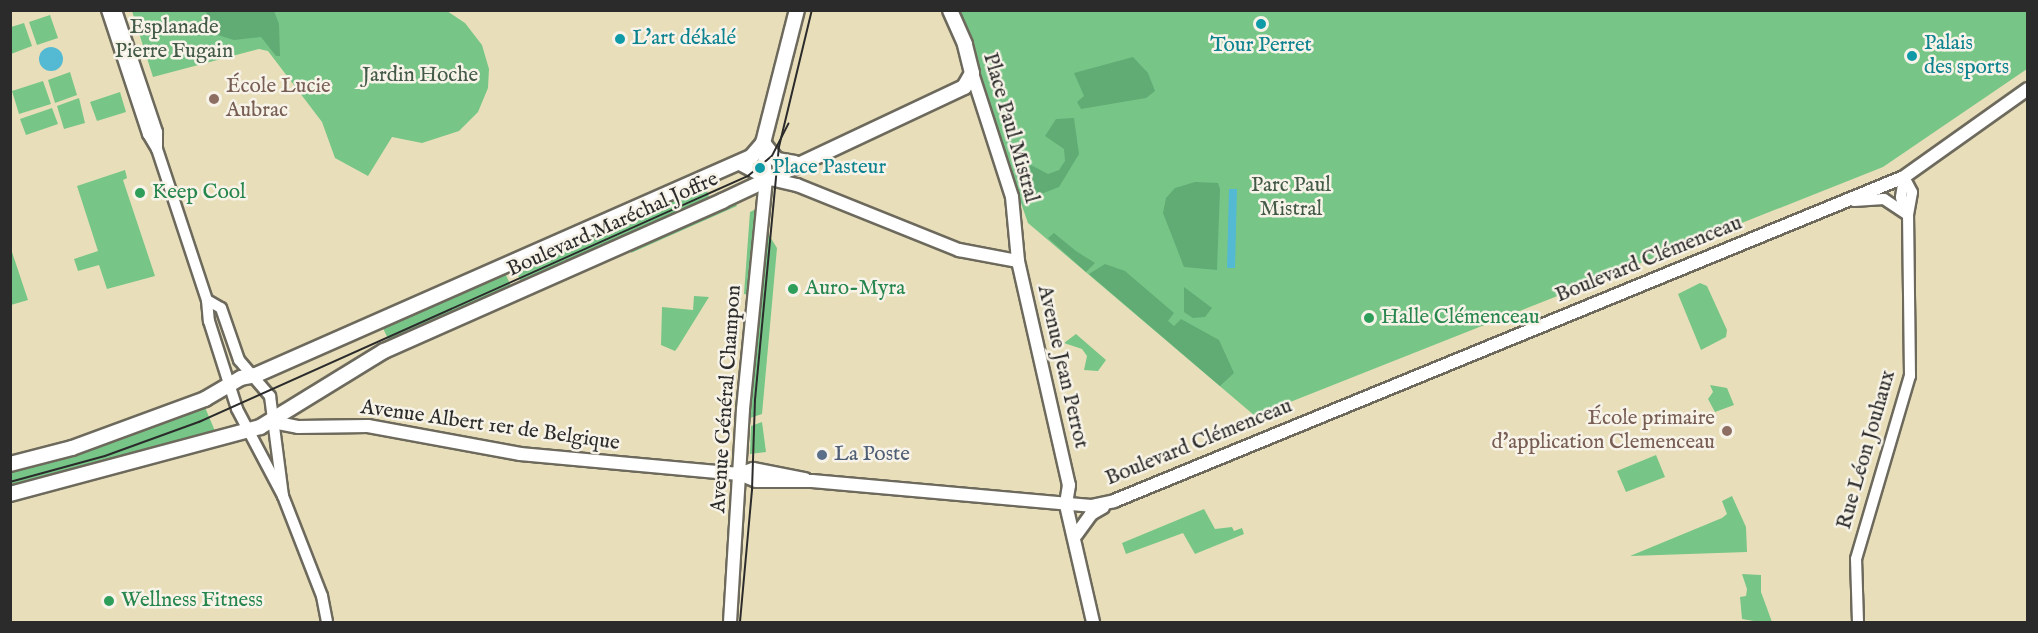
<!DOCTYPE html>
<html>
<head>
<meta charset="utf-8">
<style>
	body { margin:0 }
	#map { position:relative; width:2038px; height:633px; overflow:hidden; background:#e8dfba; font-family:"IM FELL English",serif }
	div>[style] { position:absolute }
	.green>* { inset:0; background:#77c687 }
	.forest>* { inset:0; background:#61ab74 }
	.water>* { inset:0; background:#54bad3 }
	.round { border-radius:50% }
	.roads { filter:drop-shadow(2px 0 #6d6a5d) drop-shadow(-2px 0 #6d6a5d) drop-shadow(0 2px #6d6a5d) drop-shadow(0 -2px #6d6a5d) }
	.tertiary>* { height:10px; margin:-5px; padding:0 5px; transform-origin:5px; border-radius:5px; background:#fff }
	.secondary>* { height:12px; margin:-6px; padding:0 6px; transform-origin:6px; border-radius:6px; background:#fff }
	.primary>* { height:14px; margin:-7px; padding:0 7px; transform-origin:7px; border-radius:7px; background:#fff }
	.tram>* { height:1.5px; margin:-0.75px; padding:0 0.75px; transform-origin:0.75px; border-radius:0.75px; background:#2b2b2b }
	.dots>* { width:16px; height:16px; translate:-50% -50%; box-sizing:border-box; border:3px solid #f7f3e8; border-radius:50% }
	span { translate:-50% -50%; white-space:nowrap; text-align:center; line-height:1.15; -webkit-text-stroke:5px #f7f3e8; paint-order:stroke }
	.park-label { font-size:21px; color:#425a47 }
	.culture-label { font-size:21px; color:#0d838f }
	.left { translate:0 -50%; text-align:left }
	.education-label { font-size:21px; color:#785e54 }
	.right { translate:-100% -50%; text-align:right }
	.street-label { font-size:21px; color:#2b2b2b }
	.leisure-label { font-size:21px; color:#27864d }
	.service-label { font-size:21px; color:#4e5e75 }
	.frame { position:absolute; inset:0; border:12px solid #2b2b2b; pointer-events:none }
</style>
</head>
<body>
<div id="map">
	<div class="green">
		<div style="clip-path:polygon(132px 11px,447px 11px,465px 23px,482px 45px,489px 69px,488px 88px,478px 112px,459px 131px,422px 143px,392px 137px,368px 176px,335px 158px,322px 122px,268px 51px,259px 49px,153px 77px)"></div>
		<div style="clip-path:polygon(953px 11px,2027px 11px,2027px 69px,1883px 167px,1255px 416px,1028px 223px)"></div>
		<div style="clip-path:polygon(50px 15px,58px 38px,37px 45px,29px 22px)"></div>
		<div style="clip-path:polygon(24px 23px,32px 46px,11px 54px,11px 27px)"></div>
		<div style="clip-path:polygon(70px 72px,77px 95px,55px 103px,48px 80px)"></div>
		<div style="clip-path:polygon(43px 81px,51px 104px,19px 114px,12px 91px)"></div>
		<div style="clip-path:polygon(120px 92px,126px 112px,97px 121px,90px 102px)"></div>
		<div style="clip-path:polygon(79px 98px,85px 123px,64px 129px,57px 106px)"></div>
		<div style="clip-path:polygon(52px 108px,58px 124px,26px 135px,20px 119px)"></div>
		<div style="clip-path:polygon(125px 170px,127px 178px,123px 180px,155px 276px,107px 289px,99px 265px,78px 271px,74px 259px,98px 251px,77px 186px)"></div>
		<div style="clip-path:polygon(705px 184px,709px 197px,521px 282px,514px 267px)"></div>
		<div style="clip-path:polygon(734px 201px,737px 206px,631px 253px,632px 247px)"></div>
		<div style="clip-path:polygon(758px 208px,751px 295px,744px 294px,750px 212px)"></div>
		<div style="clip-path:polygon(767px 232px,777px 248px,762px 414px,750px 418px)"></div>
		<div style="clip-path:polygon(11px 249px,28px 300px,11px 305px,10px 305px)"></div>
		<div style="clip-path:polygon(504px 271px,511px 286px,389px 341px,382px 326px)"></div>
		<div style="clip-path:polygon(1700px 283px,1707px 286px,1727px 330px,1726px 337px,1701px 350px,1678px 294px)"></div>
		<div style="clip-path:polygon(694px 296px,709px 297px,678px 347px,675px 351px,661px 345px,662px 307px,693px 310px)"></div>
		<div style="clip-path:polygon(1076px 334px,1106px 360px,1098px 371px,1084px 370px,1087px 356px,1082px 349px,1064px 343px)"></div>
		<div style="clip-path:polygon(1710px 385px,1727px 388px,1734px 405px,1715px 412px,1708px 399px,1713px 392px)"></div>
		<div style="clip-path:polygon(204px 405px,215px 431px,11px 488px,11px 469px,115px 439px)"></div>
		<div style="clip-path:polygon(762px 422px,766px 452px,750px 454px,751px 426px)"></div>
		<div style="clip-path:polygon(1656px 455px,1665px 477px,1626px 492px,1617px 471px)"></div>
		<div style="clip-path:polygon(1732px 496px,1746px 527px,1747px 552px,1630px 556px,1722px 518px,1727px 514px,1722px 501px)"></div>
		<div style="clip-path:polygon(1204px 509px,1215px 529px,1232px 527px,1234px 531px,1242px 528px,1244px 534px,1195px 554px,1183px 533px,1126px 554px,1122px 543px)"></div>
		<div style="clip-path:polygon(1742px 574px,1761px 575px,1761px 592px,1772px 622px,1783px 622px,1760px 622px,1742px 619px,1740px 597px,1746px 596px,1747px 589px)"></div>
	</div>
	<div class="forest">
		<div style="clip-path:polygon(207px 11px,274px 11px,279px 24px,280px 56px,276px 56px,261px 37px,234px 40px,211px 33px,205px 18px)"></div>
		<div style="clip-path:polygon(1133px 57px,1148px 73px,1155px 91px,1146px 98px,1081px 109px,1077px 102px,1084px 96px,1074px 73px)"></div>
		<div style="clip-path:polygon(1074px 118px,1079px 154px,1059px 187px,1031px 198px,1020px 178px,1029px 164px,1048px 174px,1059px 170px,1065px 161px,1064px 149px,1045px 136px,1056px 119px)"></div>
		<div style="clip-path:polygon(1195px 182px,1218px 183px,1220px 189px,1217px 270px,1184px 267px,1163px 213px,1166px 198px,1175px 188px)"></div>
		<div style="clip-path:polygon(1054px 233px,1076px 251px,1095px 263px,1086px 272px,1048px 238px)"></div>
		<div style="clip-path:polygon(1105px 264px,1125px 271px,1174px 313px,1168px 321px,1174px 326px,1181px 319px,1219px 340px,1234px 373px,1220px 386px,1089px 274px)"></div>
		<div style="clip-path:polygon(1184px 287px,1212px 308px,1205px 317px,1193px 318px,1184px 312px)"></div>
	</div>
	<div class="water">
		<div class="round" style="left:39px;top:47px;width:24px;height:24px"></div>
		<div style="clip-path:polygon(1229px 189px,1237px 189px,1235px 268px,1227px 268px)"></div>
	</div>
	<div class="roads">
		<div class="tertiary">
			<div style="left:107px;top:10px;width:131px;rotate:71.7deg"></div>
			<div style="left:148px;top:134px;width:17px;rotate:59deg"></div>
			<div style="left:116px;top:10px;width:129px;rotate:71.4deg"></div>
			<div style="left:157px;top:132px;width:17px;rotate:90deg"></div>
			<div style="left:157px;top:149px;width:159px;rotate:71.7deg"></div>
			<div style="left:207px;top:300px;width:21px;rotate:85deg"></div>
			<div style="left:209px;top:321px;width:92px;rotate:72.3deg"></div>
			<div style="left:237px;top:409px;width:98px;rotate:62.1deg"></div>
			<div style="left:1854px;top:201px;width:30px;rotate:-4deg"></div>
			<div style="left:1884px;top:199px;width:29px;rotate:34deg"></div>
			<div style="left:1904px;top:210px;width:13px;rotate:-103deg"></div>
			<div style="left:1901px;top:197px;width:20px;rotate:-81deg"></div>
			<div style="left:207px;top:300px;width:16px;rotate:30deg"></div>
			<div style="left:221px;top:308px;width:55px;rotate:70.9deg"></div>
			<div style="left:239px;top:360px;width:48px;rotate:49.3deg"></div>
			<div style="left:270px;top:396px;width:101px;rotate:82.6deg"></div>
			<div style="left:283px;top:496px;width:107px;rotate:68.7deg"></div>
			<div style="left:322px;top:596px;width:26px;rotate:79deg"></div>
			<div style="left:1858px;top:622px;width:63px;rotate:-91.8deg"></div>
			<div style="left:1856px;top:559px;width:191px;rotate:-73.6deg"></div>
			<div style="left:1910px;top:376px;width:161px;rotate:-90.7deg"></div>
			<div style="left:1908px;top:215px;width:23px;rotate:-80deg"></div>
			<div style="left:1912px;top:192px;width:17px;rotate:-118deg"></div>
		</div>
		<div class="secondary">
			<div style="left:972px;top:73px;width:130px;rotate:72.1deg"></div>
			<div style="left:1012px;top:197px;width:64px;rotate:84.6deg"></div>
			<div style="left:1018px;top:261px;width:230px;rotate:77.2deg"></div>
			<div style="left:1069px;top:485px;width:20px;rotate:99deg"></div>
			<div style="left:1066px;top:505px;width:120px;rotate:77deg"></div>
			<div style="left:738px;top:163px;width:32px;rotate:28deg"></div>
			<div style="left:766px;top:178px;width:32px;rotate:13deg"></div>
			<div style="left:797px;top:185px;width:175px;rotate:21.9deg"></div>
			<div style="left:959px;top:250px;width:60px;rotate:10.6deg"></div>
			<div style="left:273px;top:422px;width:25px;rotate:11deg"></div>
			<div style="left:298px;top:427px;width:70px;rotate:-0.8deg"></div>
			<div style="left:368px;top:426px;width:155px;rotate:10.4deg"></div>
			<div style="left:520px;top:454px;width:220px;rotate:5.2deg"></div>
			<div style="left:739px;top:474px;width:18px;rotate:22deg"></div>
			<div style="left:756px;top:481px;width:56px"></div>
			<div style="left:812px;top:481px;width:280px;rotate:5.1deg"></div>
			<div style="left:1091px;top:506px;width:24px;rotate:-12deg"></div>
			<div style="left:1114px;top:501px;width:854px;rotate:-22.3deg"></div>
			<div style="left:1904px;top:177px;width:152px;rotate:-35.4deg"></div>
			<div style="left:739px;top:474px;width:15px;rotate:-20deg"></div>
			<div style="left:753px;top:469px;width:53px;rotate:10.9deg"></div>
			<div style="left:1076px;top:535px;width:26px;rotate:-54deg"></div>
			<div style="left:1091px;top:514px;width:14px;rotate:-30deg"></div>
			<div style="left:730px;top:622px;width:213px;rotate:-86.5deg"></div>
			<div style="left:743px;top:409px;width:232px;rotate:-84.3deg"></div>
			<div style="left:766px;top:178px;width:35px;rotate:-95deg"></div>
		</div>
		<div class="primary">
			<div style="left:763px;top:143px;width:22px;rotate:51deg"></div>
			<div style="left:777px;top:160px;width:18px;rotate:9deg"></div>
			<div style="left:10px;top:464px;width:64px;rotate:-14.5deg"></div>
			<div style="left:72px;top:448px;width:142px;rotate:-20.2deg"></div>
			<div style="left:205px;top:399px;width:42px;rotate:-30.3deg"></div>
			<div style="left:241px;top:378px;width:15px;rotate:-11deg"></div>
			<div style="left:256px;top:375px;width:541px;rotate:-23.77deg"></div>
			<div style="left:751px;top:157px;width:18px;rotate:-49deg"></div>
			<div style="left:763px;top:143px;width:137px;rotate:-75.7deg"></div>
			<div style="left:10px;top:494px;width:259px;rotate:-15deg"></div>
			<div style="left:260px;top:427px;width:145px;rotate:-31.5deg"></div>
			<div style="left:384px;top:351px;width:370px;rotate:-23.9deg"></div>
			<div style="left:722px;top:201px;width:268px;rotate:-25.2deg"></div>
			<div style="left:964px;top:87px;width:16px;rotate:-60deg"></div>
			<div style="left:972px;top:73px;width:30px;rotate:-104deg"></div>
			<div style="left:965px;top:44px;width:37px;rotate:-114deg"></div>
		</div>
	</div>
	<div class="tram">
		<div style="left:10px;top:482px;width:98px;rotate:-15.3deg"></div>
		<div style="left:105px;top:456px;width:100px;rotate:-19.9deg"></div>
		<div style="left:199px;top:422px;width:602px;rotate:-24.14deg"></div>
		<div style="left:748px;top:176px;width:31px;rotate:-40deg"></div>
		<div style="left:772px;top:156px;width:36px;rotate:-63deg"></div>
		<div style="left:740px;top:622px;width:133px;rotate:-84.8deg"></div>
		<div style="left:752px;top:490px;width:90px;rotate:-88.1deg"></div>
		<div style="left:755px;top:400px;width:254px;rotate:-84.6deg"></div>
		<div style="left:779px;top:147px;width:141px;rotate:-76.5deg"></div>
	</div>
	<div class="dots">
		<div style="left:1261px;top:24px;background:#0f9aa8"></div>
		<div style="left:620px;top:39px;background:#0f9aa8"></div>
		<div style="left:1912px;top:56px;background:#0f9aa8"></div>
		<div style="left:214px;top:99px;background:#8d6e63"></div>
		<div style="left:760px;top:168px;background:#0f9aa8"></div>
		<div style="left:140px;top:193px;background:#2e9e5b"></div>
		<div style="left:793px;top:289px;background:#2e9e5b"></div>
		<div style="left:1369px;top:318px;background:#2e9e5b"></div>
		<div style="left:1727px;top:431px;background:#8d6e63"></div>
		<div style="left:822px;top:455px;background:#5c6f8a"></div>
		<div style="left:109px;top:601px;background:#2e9e5b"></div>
	</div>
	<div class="park-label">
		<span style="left:174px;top:40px">Esplanade<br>Pierre Fugain</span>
		<span style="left:420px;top:76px">Jardin Hoche</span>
		<span style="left:1291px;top:198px">Parc Paul<br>Mistral</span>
	</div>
	<div class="culture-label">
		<span class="left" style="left:632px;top:39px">L'art dékalé</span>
		<span class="left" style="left:1924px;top:56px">Palais<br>des sports</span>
		<span style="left:1261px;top:46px">Tour Perret</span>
		<span class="left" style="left:772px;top:168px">Place Pasteur</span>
	</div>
	<div class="education-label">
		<span class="left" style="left:226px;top:99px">École Lucie<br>Aubrac</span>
		<span class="right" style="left:1715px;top:431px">École primaire<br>d'application Clemenceau</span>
	</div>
	<div class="street-label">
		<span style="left:1010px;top:128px;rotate:74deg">Place Paul Mistral</span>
		<span style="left:613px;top:225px;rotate:-24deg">Boulevard Maréchal Joffre</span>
		<span style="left:1649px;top:260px;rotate:-22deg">Boulevard Clémenceau</span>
		<span style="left:1062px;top:367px;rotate:77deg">Avenue Jean Perrot</span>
		<span style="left:727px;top:399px;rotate:-86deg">Avenue Général Champon</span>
		<span style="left:490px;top:426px;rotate:8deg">Avenue Albert 1er de Belgique</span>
		<span style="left:1199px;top:443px;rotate:-22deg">Boulevard Clémenceau</span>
		<span style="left:1867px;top:450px;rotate:-74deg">Rue Léon Jouhaux</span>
	</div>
	<div class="leisure-label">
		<span class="left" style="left:152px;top:193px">Keep Cool</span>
		<span class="left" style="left:805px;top:289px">Auro-Myra</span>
		<span class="left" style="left:1381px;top:318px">Halle Clémenceau</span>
		<span class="left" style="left:121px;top:601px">Wellness Fitness</span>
	</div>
	<div class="service-label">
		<span class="left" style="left:834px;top:455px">La Poste</span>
	</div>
	<div class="frame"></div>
</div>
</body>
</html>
